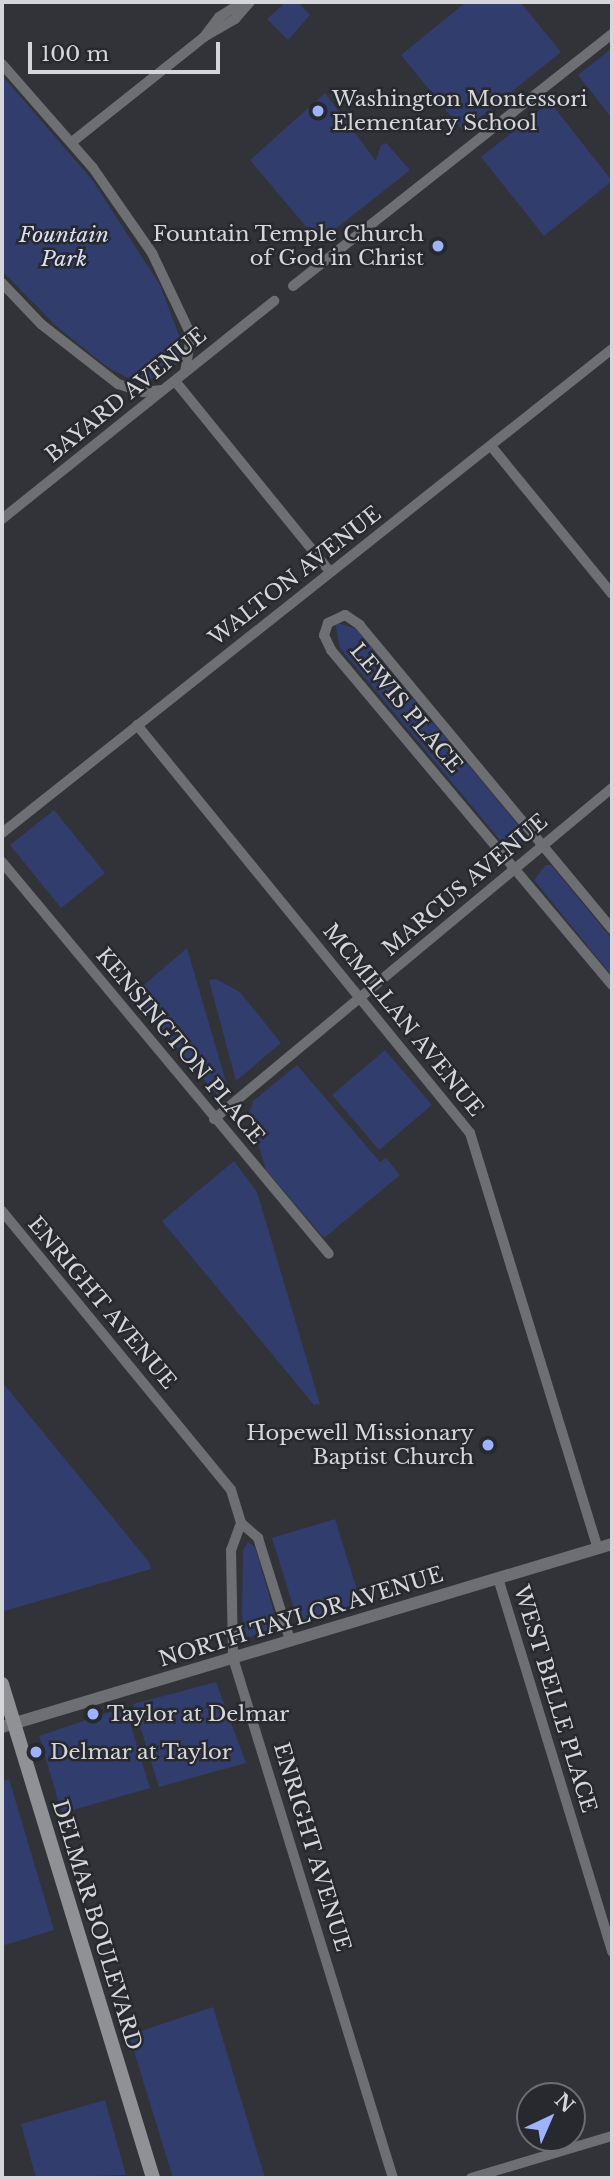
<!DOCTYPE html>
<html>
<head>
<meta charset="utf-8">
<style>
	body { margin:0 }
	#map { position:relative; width:614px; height:2180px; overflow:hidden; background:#313338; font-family:"Libre Baskerville",serif }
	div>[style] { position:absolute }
	.green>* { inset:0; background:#313d6d }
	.minor>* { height:10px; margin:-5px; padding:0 5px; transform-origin:5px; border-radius:5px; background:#6e6f72 }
	.tertiary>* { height:12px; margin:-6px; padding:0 6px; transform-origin:6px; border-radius:6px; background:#6e6f72 }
	.secondary>* { height:14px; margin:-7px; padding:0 7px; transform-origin:7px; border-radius:7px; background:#8f9195 }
	.dots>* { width:19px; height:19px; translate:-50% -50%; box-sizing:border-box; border:4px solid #27292e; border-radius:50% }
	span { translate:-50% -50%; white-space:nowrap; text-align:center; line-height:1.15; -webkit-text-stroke:5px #27292e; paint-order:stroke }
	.poi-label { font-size:21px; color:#d4d6d9 }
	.left { translate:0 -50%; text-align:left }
	.right { translate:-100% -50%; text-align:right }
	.park-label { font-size:21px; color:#d8dff6; font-style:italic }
	.street-label { font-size:21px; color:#d4d6d9 }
	.frame { position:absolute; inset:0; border:4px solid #d4d6d9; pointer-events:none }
	.north { position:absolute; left:516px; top:2082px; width:70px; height:70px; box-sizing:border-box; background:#27292e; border:2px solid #6c6e72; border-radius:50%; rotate:44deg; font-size:19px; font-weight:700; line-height:28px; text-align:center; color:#d4d6d9 }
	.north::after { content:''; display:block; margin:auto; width:24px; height:32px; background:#9eb3fd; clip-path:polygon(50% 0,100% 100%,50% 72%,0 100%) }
	.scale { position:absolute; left:28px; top:42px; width:192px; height:32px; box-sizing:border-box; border:4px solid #d4d6d9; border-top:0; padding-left:9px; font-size:21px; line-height:24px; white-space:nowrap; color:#d4d6d9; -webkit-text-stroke:5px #27292e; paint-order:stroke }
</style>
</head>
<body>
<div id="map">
	<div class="green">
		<div style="clip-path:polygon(286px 2px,298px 2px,310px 15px,288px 40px,267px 19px)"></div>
		<div style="clip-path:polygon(466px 2px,520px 2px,561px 52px,463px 131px,401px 55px)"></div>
		<div style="clip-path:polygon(612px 48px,612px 118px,578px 75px)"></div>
		<div style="clip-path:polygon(2px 75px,93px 181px,160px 285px,182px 343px,177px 363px,161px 378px,136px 382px,107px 367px,55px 325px,2px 271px)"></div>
		<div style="clip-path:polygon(325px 93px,376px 161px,381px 145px,386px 143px,410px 170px,319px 242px,250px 160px)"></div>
		<div style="clip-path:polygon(550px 102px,612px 181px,544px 236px,481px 157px)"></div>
		<div style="clip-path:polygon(335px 622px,356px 629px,523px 831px,523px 841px,512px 849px,505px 846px,340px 648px)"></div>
		<div style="clip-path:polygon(54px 810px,105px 873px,61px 908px,10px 845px)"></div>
		<div style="clip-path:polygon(546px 865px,551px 865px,612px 939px,612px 976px,534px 880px)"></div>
		<div style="clip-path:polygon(187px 948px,228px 1089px,218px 1096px,132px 995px)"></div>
		<div style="clip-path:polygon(216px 979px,240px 992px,281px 1043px,236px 1081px,209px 980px)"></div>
		<div style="clip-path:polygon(385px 1050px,432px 1105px,379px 1150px,332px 1095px)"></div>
		<div style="clip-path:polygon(297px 1065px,380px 1162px,386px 1158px,400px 1175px,324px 1238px,266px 1170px,249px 1114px,253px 1101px)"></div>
		<div style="clip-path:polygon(234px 1161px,257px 1192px,320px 1404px,314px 1405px,162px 1221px)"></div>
		<div style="clip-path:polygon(2px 1382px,149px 1562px,151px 1569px,4px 1611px)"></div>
		<div style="clip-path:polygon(335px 1519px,361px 1603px,298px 1622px,272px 1538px)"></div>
		<div style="clip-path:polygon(248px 1542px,255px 1547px,278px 1626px,250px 1637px,245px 1636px,242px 1615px,243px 1550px)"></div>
		<div style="clip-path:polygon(216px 1682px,246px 1763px,159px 1787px,133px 1704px)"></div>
		<div style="clip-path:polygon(125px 1707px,150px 1788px,62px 1813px,39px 1736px)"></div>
		<div style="clip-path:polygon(9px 1779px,54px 1930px,2px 1946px,2px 1781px)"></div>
		<div style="clip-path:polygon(213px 2007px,265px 2178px,173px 2178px,129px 2035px)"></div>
		<div style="clip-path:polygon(105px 2100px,126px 2175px,36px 2178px,21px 2124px)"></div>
	</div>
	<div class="minor">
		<div style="left:204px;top:37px;width:25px;rotate:-53deg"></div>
		<div style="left:219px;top:17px;width:28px;rotate:-32deg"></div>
		<div style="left:2px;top:64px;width:138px;rotate:48.8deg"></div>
		<div style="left:93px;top:168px;width:103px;rotate:55.2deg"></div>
		<div style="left:152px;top:253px;width:91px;rotate:64.6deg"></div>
		<div style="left:191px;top:335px;width:37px;rotate:99deg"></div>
		<div style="left:72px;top:142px;width:169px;rotate:-38.5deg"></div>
		<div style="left:204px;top:37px;width:36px;rotate:-30deg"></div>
		<div style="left:235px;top:19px;width:23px;rotate:-49deg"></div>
		<div style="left:2px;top:283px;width:57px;rotate:46.4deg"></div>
		<div style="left:41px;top:324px;width:98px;rotate:37.9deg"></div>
		<div style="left:118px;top:384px;width:26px;rotate:18deg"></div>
		<div style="left:143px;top:392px;width:19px;rotate:-6deg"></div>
		<div style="left:293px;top:286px;width:407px;rotate:-38.3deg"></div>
		<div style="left:175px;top:381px;width:246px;rotate:50.9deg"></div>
		<div style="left:491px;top:446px;width:191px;rotate:50.7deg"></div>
		<div style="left:2px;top:519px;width:349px;rotate:-38.7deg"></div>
		<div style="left:137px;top:725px;width:527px;rotate:50.78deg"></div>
		<div style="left:470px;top:1133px;width:434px;rotate:72.9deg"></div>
		<div style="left:2px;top:833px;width:779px;rotate:-38.43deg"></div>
		<div style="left:2px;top:862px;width:510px;rotate:50.17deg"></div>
		<div style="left:612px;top:929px;width:395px;rotate:-129.7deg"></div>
		<div style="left:360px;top:625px;width:18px;rotate:-146deg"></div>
		<div style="left:345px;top:615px;width:19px;rotate:155deg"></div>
		<div style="left:328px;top:623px;width:13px;rotate:108deg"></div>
		<div style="left:324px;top:635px;width:17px;rotate:65deg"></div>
		<div style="left:331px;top:650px;width:437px;rotate:50deg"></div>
		<div style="left:214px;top:1119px;width:518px;rotate:-39.75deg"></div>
		<div style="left:2px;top:1211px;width:361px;rotate:50.6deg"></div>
		<div style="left:231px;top:1490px;width:34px;rotate:73deg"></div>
		<div style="left:241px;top:1523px;width:23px;rotate:41deg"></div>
		<div style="left:258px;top:1538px;width:107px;rotate:72.6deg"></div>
		<div style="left:241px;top:1523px;width:29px;rotate:110deg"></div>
		<div style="left:231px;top:1550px;width:108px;rotate:88.9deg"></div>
		<div style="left:233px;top:1658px;width:544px;rotate:72.9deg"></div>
		<div style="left:498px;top:1578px;width:391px;rotate:73deg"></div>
		<div style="left:471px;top:2178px;width:147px;rotate:-16.6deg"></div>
	</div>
	<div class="tertiary">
		<div style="left:2px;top:1727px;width:637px;rotate:-16.7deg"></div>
	</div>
	<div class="secondary">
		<div style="left:2px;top:1684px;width:517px;rotate:73deg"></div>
	</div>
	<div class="dots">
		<div style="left:318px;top:111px;background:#9eb3fd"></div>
		<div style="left:438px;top:246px;background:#9eb3fd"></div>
		<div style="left:488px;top:1445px;background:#9eb3fd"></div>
		<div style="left:93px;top:1714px;background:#9eb3fd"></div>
		<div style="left:36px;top:1752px;background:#9eb3fd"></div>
	</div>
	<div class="poi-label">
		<span class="left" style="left:332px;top:111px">Washington Montessori<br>Elementary School</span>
		<span class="right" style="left:424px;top:246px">Fountain Temple Church<br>of God in Christ</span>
		<span class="right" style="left:474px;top:1445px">Hopewell Missionary<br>Baptist Church</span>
		<span class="left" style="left:107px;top:1714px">Taylor at Delmar</span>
		<span class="left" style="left:50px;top:1752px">Delmar at Taylor</span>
	</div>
	<div class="park-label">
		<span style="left:64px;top:247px">Fountain<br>Park</span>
	</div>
	<div class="street-label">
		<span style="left:126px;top:395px;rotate:-39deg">BAYARD AVENUE</span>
		<span style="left:295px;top:576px;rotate:-38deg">WALTON AVENUE</span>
		<span style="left:406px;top:708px;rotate:50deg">LEWIS PLACE</span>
		<span style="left:465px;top:885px;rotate:-40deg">MARCUS AVENUE</span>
		<span style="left:403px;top:1020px;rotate:51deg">MCMILLAN AVENUE</span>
		<span style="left:180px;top:1046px;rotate:50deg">KENSINGTON PLACE</span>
		<span style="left:102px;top:1303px;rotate:50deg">ENRIGHT AVENUE</span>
		<span style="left:301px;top:1617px;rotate:-17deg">NORTH TAYLOR AVENUE</span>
		<span style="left:555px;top:1699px;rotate:73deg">WEST BELLE PLACE</span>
		<span style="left:312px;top:1847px;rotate:73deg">ENRIGHT AVENUE</span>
		<span style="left:97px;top:1925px;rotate:73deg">DELMAR BOULEVARD</span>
	</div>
	<div class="frame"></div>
	<div class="north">N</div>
	<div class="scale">100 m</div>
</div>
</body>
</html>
